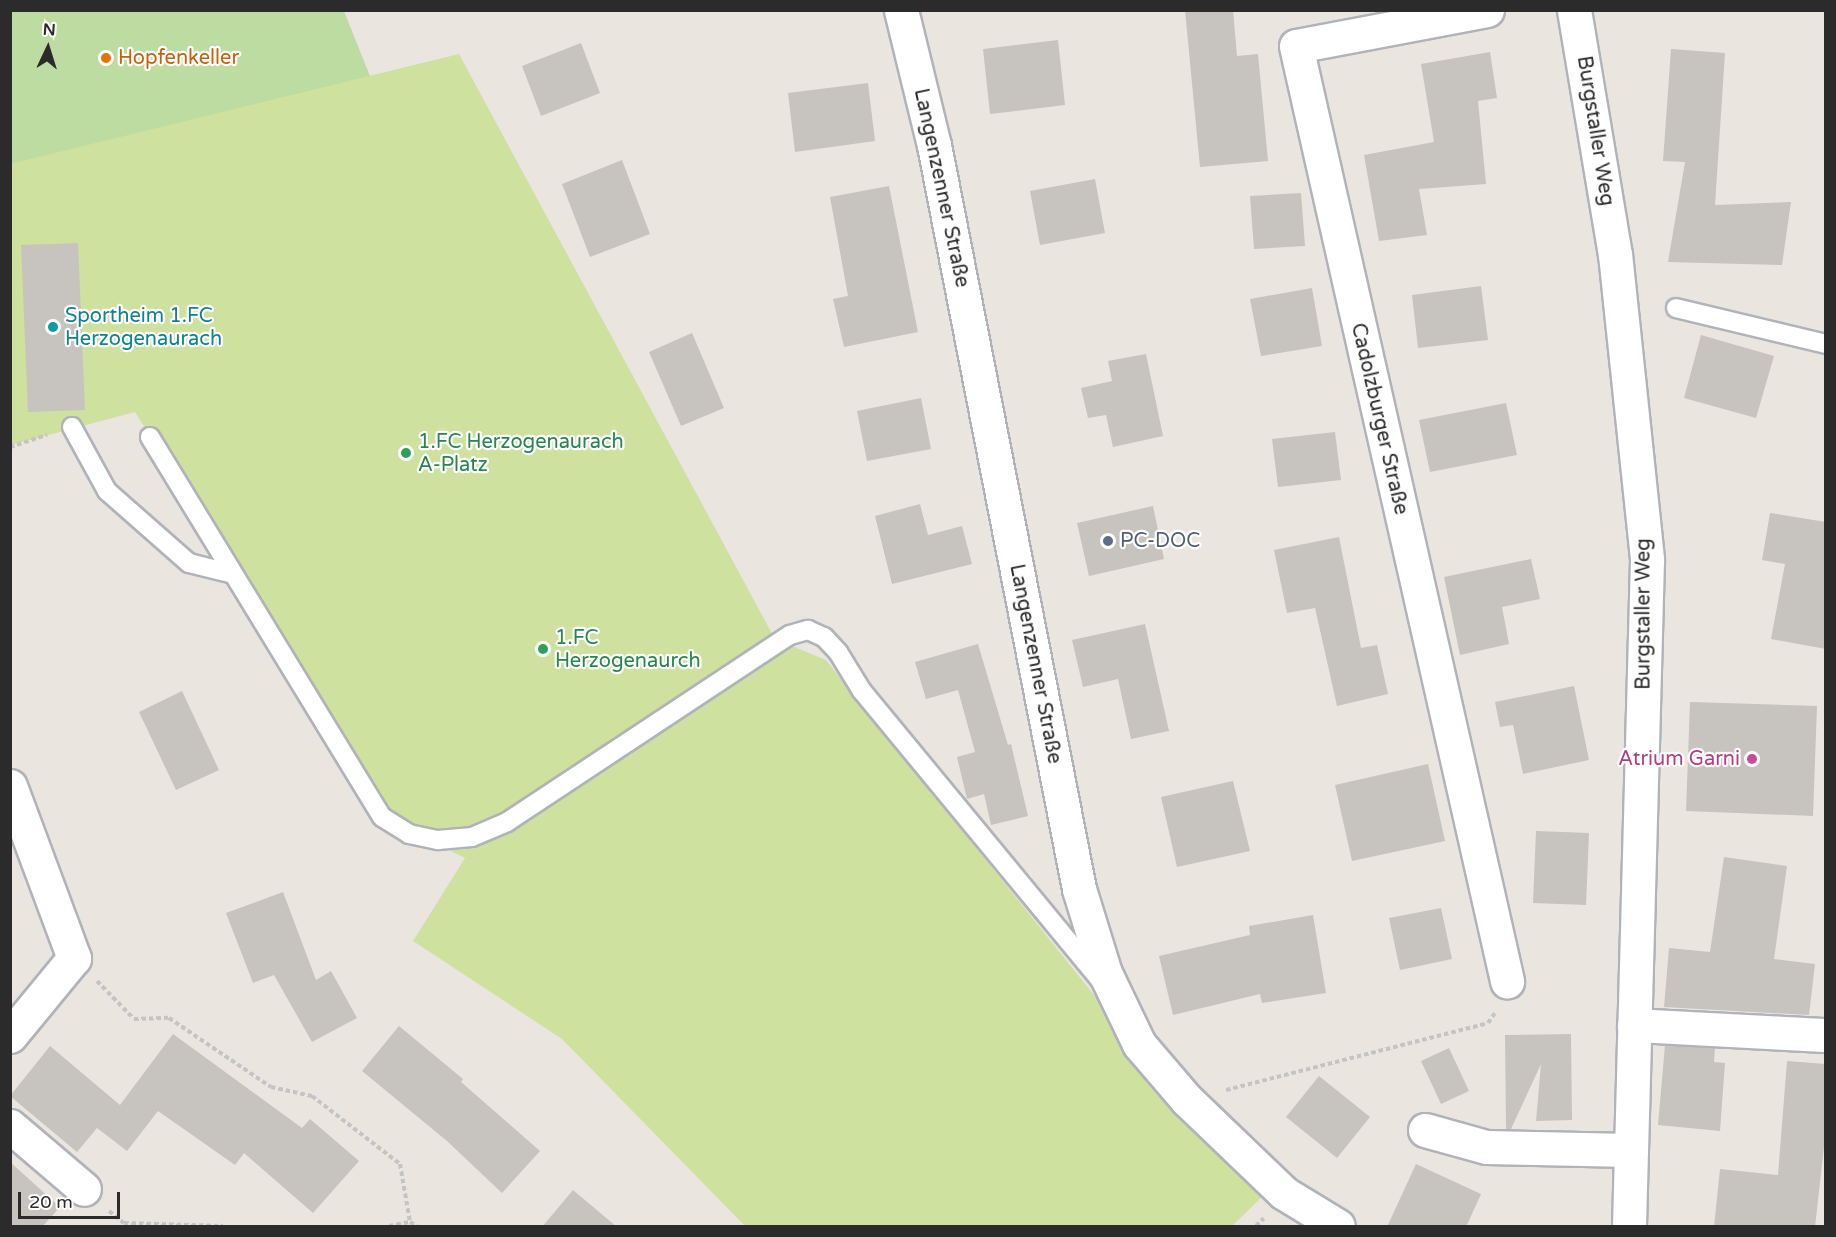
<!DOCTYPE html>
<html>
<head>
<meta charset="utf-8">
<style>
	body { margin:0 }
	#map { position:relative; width:1836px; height:1237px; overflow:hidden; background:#ebe5df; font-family:"Varela Round",sans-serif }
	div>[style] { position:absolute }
	.green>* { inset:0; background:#bddca2 }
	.pitch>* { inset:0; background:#cee19f }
	.building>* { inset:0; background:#c7c3be }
	.path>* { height:4px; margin-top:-2px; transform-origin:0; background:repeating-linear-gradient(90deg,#c4c4c4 0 4.5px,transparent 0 7.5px) }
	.roads { filter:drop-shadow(2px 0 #b0b3ba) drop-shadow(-2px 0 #b0b3ba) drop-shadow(0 2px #b0b3ba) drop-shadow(0 -2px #b0b3ba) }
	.service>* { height:18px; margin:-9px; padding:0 9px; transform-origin:9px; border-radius:9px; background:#fff }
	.minor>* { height:33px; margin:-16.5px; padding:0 16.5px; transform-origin:16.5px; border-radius:16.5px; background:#fff }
	.dots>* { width:16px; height:16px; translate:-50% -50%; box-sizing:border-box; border:3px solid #fff; border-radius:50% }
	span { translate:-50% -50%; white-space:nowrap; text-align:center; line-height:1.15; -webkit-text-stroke:4.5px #fff; paint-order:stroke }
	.food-label { font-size:20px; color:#c56008 }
	.left { translate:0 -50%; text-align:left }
	.street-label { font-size:20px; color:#2b2b2b }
	.culture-label { font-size:20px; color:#0d838f }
	.leisure-label { font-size:20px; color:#27864d }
	.service-label { font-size:20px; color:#4e5e75 }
	.hotel-label { font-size:20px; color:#b23c85 }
	.right { translate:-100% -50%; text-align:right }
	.frame { position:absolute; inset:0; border:12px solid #2b2b2b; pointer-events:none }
	.north { position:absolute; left:18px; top:18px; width:60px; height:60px; -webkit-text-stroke:4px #fff; paint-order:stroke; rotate:4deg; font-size:16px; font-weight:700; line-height:24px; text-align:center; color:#2b2b2b }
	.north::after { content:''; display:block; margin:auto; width:21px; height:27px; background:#2b2b2b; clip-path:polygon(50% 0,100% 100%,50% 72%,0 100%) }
	.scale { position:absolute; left:18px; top:1192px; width:102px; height:27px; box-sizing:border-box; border:3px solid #2b2b2b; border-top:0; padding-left:8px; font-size:18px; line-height:21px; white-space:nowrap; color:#2b2b2b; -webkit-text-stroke:4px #fff; paint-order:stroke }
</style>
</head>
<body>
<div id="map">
	<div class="green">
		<div style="clip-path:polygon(11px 11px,344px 11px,378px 96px,11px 239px)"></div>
	</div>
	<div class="pitch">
		<div style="clip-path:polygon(459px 54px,775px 639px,826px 660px,1098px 1000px,1130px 1055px,1266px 1193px,1232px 1226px,745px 1226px,562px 1039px,413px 941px,465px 858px,396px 824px,135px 412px,11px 445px,10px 164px)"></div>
	</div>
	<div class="building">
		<div style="clip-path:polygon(1185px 10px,1233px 10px,1237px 56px,1258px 54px,1268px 161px,1200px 167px)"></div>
		<div style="clip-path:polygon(1058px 40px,1065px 105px,990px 114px,983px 49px)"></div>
		<div style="clip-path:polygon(581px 43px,600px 93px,541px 116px,522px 66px)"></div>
		<div style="clip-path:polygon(1671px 49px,1725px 53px,1715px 205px,1791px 202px,1782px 265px,1668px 262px,1685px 162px,1663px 161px)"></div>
		<div style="clip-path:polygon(1490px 52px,1497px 98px,1478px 101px,1486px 184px,1419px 189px,1427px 235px,1379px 241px,1364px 155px,1434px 142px,1421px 64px)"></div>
		<div style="clip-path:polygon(868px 83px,875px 141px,795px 152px,788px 93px)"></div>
		<div style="clip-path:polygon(622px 160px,650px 234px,590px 257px,562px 184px)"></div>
		<div style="clip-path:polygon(1095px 179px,1105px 233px,1040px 245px,1030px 191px)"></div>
		<div style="clip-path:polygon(889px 186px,918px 332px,844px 347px,833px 299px,848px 296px,830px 197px)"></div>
		<div style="clip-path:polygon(1301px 193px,1305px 246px,1254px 249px,1250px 196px)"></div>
		<div style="clip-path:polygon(78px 243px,85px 410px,28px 412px,21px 245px)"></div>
		<div style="clip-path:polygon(1481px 286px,1488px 340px,1418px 348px,1412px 295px)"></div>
		<div style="clip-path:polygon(1312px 288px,1322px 346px,1261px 356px,1250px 299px)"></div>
		<div style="clip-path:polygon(692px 333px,724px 408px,681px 426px,649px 352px)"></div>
		<div style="clip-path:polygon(1701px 335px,1774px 356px,1756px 418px,1684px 398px)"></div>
		<div style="clip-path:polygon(1146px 354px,1163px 436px,1113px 447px,1106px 415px,1088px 418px,1081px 388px,1112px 381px,1108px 361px)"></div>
		<div style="clip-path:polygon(921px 398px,931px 449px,867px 461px,857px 411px)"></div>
		<div style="clip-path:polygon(1506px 403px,1517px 455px,1430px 472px,1419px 420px)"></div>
		<div style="clip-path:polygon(1335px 432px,1341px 480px,1278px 487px,1272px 439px)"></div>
		<div style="clip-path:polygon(920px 504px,928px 535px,962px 526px,972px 564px,892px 584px,875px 516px)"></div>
		<div style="clip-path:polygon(1153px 506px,1164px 559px,1089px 576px,1077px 523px)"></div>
		<div style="clip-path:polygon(1770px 513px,1826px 522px,1826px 649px,1771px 639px,1785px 564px,1762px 560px)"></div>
		<div style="clip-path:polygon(1339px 537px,1361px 648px,1377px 645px,1388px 694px,1337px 706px,1315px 608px,1287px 613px,1274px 550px)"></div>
		<div style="clip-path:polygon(1531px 559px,1540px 599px,1502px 607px,1509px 644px,1460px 655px,1444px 577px)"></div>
		<div style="clip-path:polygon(1145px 624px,1169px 731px,1131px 739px,1118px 679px,1083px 687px,1072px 640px)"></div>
		<div style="clip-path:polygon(978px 644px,1008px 745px,1011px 744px,1028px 816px,991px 825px,984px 794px,967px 799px,957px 757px,975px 752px,958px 690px,926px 699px,915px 662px)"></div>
		<div style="clip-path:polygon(1574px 686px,1589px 760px,1523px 774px,1513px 725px,1500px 727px,1495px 702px)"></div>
		<div style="clip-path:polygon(182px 691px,219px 770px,176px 790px,139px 712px)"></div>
		<div style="clip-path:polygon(1690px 702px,1817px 706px,1813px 816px,1686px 811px)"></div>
		<div style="clip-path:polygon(1428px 764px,1445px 841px,1352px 861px,1335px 785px)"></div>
		<div style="clip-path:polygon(1233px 781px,1250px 851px,1177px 867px,1161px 797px)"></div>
		<div style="clip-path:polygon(1536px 831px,1589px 833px,1586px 905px,1533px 903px)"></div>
		<div style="clip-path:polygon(1724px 857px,1787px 866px,1774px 959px,1815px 964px,1809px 1015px,1664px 1007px,1669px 948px,1710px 952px)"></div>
		<div style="clip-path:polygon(283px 892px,316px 980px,331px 971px,357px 1018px,312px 1042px,274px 975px,253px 983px,226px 913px)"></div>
		<div style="clip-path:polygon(1441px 908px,1452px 959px,1400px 970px,1389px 918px)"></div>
		<div style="clip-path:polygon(1313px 915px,1326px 993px,1262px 1003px,1260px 994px,1173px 1015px,1159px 956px,1250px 935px,1249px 926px)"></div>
		<div style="clip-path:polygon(399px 1026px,463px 1079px,461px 1082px,540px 1151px,502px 1193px,447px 1141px,362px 1071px)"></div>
		<div style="clip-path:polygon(173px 1034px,302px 1128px,310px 1119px,359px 1161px,313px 1213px,244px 1153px,235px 1165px,158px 1111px,127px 1151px,97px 1128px,77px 1152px,10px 1096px,50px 1046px,120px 1105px)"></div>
		<div style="clip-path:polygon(1571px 1034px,1572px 1120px,1536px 1121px,1541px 1064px,1511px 1129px,1506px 1129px,1505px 1035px)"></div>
		<div style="clip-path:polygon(1665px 1045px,1715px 1048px,1714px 1062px,1725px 1063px,1720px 1131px,1658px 1125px)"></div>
		<div style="clip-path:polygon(1449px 1048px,1469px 1091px,1441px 1104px,1421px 1061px)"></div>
		<div style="clip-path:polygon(1787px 1061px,1826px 1064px,1826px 1129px,1815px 1227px,1714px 1227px,1720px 1169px,1778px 1175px)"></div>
		<div style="clip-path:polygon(1319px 1076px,1370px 1117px,1337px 1158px,1286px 1117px)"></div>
		<div style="clip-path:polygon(10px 1162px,60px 1207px,42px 1227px,10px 1227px)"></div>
		<div style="clip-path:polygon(1416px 1164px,1481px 1194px,1466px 1227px,1387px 1227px)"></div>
		<div style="clip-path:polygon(573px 1190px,617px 1227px,542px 1227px)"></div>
	</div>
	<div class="path">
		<div style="left:10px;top:447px;width:39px;rotate:-18deg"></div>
		<div style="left:97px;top:981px;width:53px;rotate:45.8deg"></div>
		<div style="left:134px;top:1019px;width:35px;rotate:-2deg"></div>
		<div style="left:169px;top:1018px;width:123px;rotate:34.1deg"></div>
		<div style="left:271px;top:1087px;width:42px;rotate:12.4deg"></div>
		<div style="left:312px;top:1096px;width:111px;rotate:37.7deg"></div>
		<div style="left:400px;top:1164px;width:59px;rotate:80.2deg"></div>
		<div style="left:1226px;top:1090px;width:270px;rotate:-14.3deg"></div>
		<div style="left:1488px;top:1023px;width:12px;rotate:-55deg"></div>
		<div style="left:109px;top:1211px;width:19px;rotate:39deg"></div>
		<div style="left:124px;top:1223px;width:99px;rotate:1.7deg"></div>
		<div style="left:389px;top:1226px;width:21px;rotate:-11deg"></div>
		<div style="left:410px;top:1222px;width:8px;rotate:30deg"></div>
		<div style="left:1256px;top:1226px;width:11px;rotate:-45deg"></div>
	</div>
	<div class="roads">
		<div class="service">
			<div style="left:1676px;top:308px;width:154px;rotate:13.5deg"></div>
			<div style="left:72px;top:427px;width:73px;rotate:61.3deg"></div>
			<div style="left:107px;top:491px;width:109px;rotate:41.3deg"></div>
			<div style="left:189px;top:563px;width:45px;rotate:14deg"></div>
			<div style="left:150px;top:437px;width:445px;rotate:58.6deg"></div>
			<div style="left:382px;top:817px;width:32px;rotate:32deg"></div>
			<div style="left:409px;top:834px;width:30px;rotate:12deg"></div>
			<div style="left:438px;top:840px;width:34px;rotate:-5deg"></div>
			<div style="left:472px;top:837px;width:38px;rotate:-23deg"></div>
			<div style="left:507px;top:822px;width:339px;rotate:-33.5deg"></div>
			<div style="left:790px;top:635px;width:19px;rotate:-16deg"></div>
			<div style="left:808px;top:630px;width:17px;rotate:24deg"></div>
			<div style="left:824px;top:637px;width:21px;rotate:47deg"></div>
			<div style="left:838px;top:652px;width:46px;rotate:58.4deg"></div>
			<div style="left:862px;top:691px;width:376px;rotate:50.5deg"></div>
		</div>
		<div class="minor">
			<div style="left:901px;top:10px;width:139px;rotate:76.3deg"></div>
			<div style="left:934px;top:145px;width:758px;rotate:78.97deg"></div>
			<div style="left:1079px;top:889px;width:88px;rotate:72.8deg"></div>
			<div style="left:1105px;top:973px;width:79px;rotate:64.4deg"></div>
			<div style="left:1139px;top:1044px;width:74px;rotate:49.4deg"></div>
			<div style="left:1187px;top:1100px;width:134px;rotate:43.8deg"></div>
			<div style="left:1284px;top:1193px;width:63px;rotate:31.4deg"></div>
			<div style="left:1487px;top:10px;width:194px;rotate:169.3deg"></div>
			<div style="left:1296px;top:46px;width:959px;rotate:77.28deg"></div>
			<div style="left:1574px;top:10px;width:247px;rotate:80.5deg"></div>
			<div style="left:1615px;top:254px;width:308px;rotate:84deg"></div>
			<div style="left:1647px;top:560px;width:666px;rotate:91.55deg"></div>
			<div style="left:10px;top:786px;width:184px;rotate:69.6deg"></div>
			<div style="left:74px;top:958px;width:101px;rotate:129.4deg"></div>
			<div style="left:1634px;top:1025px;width:192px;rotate:3deg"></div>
			<div style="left:10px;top:1126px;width:97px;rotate:40.4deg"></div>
			<div style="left:1425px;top:1130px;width:63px;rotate:15.6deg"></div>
			<div style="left:1486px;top:1147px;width:145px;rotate:1.2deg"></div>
		</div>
	</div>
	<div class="dots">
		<div style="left:106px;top:58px;background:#e8710a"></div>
		<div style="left:53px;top:327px;background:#0f9aa8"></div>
		<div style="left:406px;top:453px;background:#2e9e5b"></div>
		<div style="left:1108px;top:541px;background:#5c6f8a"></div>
		<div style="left:543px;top:649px;background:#2e9e5b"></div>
		<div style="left:1752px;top:759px;background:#d1479c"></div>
	</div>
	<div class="food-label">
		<span class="left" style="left:118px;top:58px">Hopfenkeller</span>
	</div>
	<div class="street-label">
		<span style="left:1595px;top:131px;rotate:81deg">Burgstaller Weg</span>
		<span style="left:941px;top:188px;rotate:78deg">Langenzenner Straße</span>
		<span style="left:1379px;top:419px;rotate:77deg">Cadolzburger Straße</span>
		<span style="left:1644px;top:614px;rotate:-90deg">Burgstaller Weg</span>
		<span style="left:1035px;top:664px;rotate:79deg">Langenzenner Straße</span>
	</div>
	<div class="culture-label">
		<span class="left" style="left:65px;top:328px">Sportheim 1.FC<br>Herzogenaurach</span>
	</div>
	<div class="leisure-label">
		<span class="left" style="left:418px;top:454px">1.FC Herzogenaurach<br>A-Platz</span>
		<span class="left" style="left:555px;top:650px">1.FC<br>Herzogenaurch</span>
	</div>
	<div class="service-label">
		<span class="left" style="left:1120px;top:541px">PC-DOC</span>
	</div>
	<div class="hotel-label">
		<span class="right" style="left:1740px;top:759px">Atrium Garni</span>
	</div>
	<div class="frame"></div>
	<div class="north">N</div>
	<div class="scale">20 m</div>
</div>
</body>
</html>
